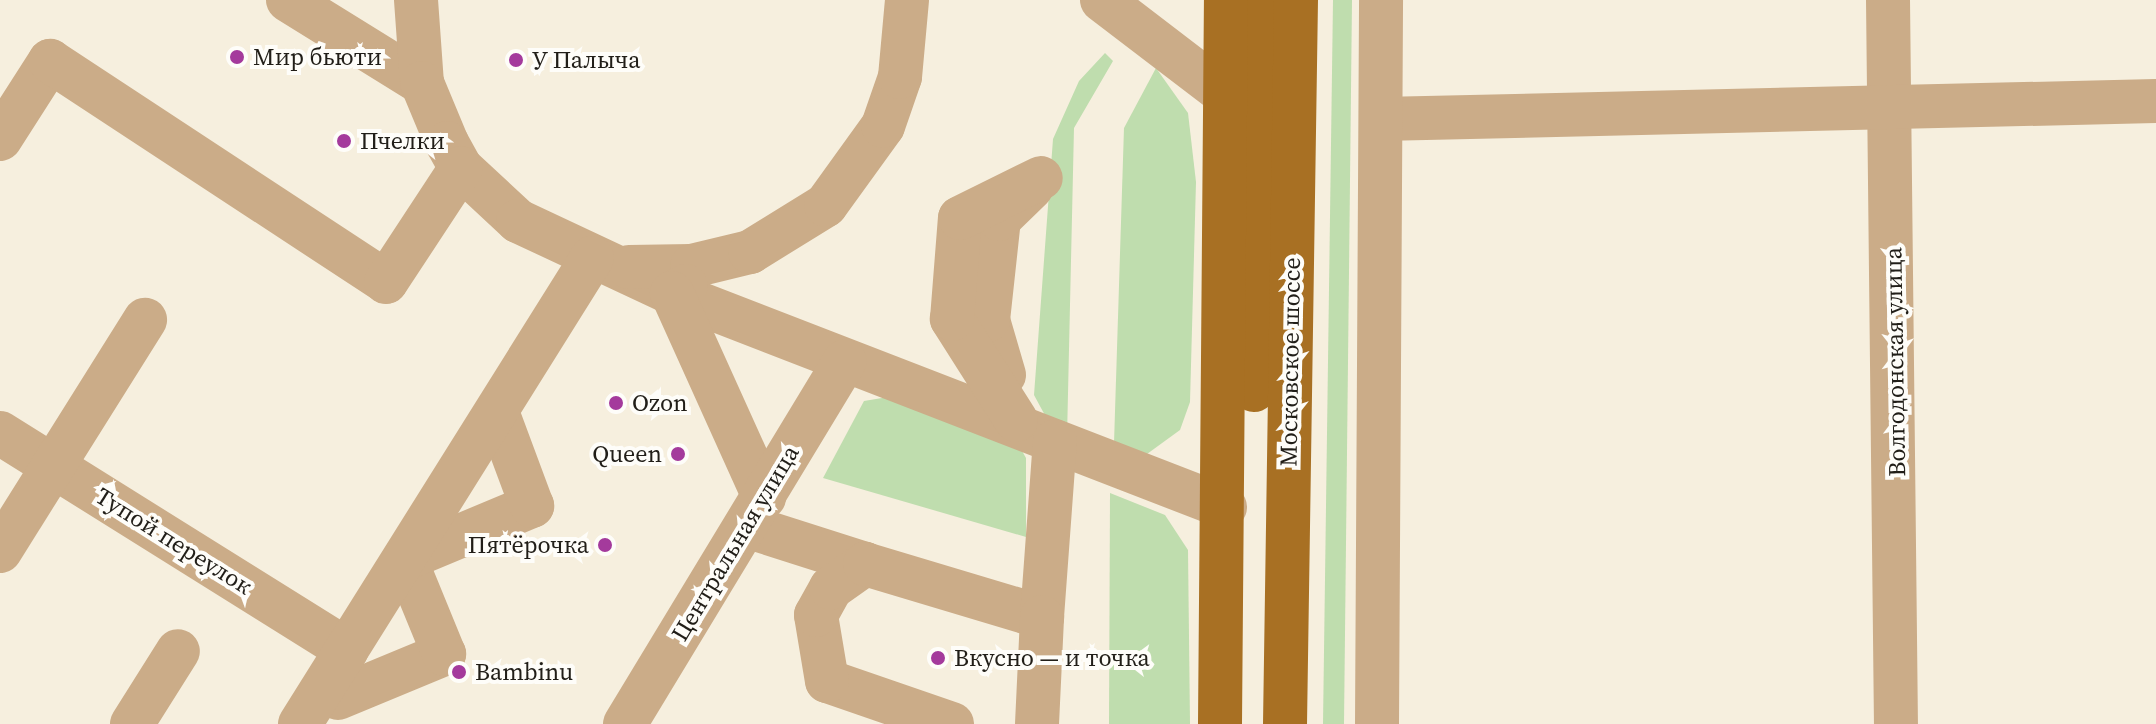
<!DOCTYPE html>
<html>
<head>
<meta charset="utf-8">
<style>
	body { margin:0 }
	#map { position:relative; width:2156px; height:724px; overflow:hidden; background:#f6efde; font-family:"Source Serif 4",serif }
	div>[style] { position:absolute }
	.green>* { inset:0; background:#bfddae }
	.minor>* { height:44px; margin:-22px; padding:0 22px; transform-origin:22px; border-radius:22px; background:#cbac88 }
	.major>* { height:44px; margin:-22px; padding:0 22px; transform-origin:22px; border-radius:22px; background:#a87023 }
	.dots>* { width:22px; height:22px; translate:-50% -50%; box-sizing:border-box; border:4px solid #fefdf9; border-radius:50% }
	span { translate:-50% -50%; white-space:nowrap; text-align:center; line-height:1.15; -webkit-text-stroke:8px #fefdf9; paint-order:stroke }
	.poi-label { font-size:24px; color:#211e18 }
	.left { translate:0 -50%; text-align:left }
	.right { translate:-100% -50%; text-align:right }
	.street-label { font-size:24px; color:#211e18 }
</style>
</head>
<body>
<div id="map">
	<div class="green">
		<div style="clip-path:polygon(1333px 0,1352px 0,1344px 724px,1323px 724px)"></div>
		<div style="clip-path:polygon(1105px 53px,1113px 61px,1074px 128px,1067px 438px,1054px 432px,1034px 395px,1053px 139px,1079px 81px)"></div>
		<div style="clip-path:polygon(1156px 68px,1188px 113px,1196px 182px,1190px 402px,1180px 430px,1147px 454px,1114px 443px,1124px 128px)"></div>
		<div style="clip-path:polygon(906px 394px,1013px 435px,1026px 458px,1026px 537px,823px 478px,864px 401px)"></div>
		<div style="clip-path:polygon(1110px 493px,1165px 515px,1188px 550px,1190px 724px,1109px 724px)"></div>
	</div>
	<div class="minor">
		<div style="left:288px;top:0;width:158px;rotate:31.8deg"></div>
		<div style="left:416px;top:0;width:83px;rotate:85.9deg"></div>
		<div style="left:422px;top:83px;width:65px;rotate:67.4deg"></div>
		<div style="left:447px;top:143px;width:29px;rotate:61deg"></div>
		<div style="left:461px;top:168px;width:78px;rotate:42.9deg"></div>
		<div style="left:518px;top:221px;width:170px;rotate:25.1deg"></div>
		<div style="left:672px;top:293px;width:593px;rotate:21.16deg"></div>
		<div style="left:1102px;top:0;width:155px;rotate:37.4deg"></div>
		<div style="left:1888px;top:0;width:724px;rotate:89.37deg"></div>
		<div style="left:1381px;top:119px;width:775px;rotate:-1.33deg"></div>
		<div style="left:0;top:139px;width:93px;rotate:-57.3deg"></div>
		<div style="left:50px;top:61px;width:402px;rotate:33.3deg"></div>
		<div style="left:386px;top:282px;width:136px;rotate:-56.7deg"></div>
		<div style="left:629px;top:267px;width:63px;rotate:-0.9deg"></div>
		<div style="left:692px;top:266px;width:60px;rotate:-13.6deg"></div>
		<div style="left:750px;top:252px;width:89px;rotate:-31.7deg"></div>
		<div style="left:826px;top:205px;width:97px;rotate:-54.2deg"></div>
		<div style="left:883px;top:126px;width:52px;rotate:-70.9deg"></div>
		<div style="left:900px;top:77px;width:77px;rotate:-84.8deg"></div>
		<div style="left:686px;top:286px;width:16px;rotate:153deg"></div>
		<div style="left:672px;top:293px;width:224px;rotate:65.7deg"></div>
		<div style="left:1004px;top:375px;width:57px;rotate:-106.2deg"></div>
		<div style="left:988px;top:320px;width:102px;rotate:-83.8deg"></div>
		<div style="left:999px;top:219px;width:45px;rotate:-44.1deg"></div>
		<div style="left:1016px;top:420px;width:120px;rotate:-122.4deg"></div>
		<div style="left:952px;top:319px;width:101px;rotate:-85.5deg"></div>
		<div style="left:960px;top:218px;width:90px;rotate:-26.3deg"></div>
		<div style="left:0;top:433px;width:409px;rotate:32deg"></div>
		<div style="left:746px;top:526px;width:125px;rotate:17.7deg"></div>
		<div style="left:0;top:551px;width:273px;rotate:-57.9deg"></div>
		<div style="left:338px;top:698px;width:115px;rotate:-22.5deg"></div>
		<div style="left:444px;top:654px;width:103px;rotate:-112.3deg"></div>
		<div style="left:405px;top:559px;width:138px;rotate:-22.7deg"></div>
		<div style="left:532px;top:506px;width:100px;rotate:-110.4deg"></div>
		<div style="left:132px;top:724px;width:86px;rotate:-57.8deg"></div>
		<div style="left:300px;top:724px;width:550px;rotate:-57.93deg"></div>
		<div style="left:625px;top:724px;width:424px;rotate:-58.8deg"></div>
		<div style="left:952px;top:724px;width:132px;rotate:-161deg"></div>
		<div style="left:827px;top:681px;width:67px;rotate:-99.5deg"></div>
		<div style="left:816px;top:615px;width:31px;rotate:-61deg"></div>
		<div style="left:831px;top:588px;width:42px;rotate:-35.2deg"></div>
		<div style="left:865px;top:564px;width:185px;rotate:16.7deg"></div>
		<div style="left:1042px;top:617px;width:176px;rotate:-85.8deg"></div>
		<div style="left:1037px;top:724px;width:107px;rotate:-87.3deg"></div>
		<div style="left:1377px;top:724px;width:724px;rotate:-89.68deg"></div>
	</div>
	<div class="major">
		<div style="left:1254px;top:390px;width:390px;rotate:-89.4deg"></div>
		<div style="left:1220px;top:724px;width:724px;rotate:-89.53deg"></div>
		<div style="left:1285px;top:724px;width:724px;rotate:-89.13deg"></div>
	</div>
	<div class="dots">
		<div style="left:237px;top:57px;background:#a43a9c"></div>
		<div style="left:516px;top:60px;background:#a43a9c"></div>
		<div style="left:344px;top:141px;background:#a43a9c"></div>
		<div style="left:616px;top:403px;background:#a43a9c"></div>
		<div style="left:678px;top:454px;background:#a43a9c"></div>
		<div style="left:605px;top:545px;background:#a43a9c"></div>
		<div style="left:938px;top:658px;background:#a43a9c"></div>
		<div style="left:459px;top:672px;background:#a43a9c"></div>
	</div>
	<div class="poi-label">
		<span class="left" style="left:253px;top:57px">Мир бьюти</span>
		<span class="left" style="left:532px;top:60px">У Палыча</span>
		<span class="left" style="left:360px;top:141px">Пчелки</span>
		<span class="left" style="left:632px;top:403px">Ozon</span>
		<span class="right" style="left:662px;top:454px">Queen</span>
		<span class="right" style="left:589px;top:545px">Пятёрочка</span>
		<span class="left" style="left:954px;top:658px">Вкусно — и точка</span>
		<span class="left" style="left:475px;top:672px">Bambinu</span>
	</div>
	<div class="street-label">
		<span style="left:1290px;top:362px;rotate:-89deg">Московское шоссе</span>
		<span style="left:1895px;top:362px;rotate:-91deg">Волгодонская улица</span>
		<span style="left:174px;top:541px;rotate:32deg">Тупой переулок</span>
		<span style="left:735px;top:543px;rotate:-59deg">Центральная улица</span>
	</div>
</div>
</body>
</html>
